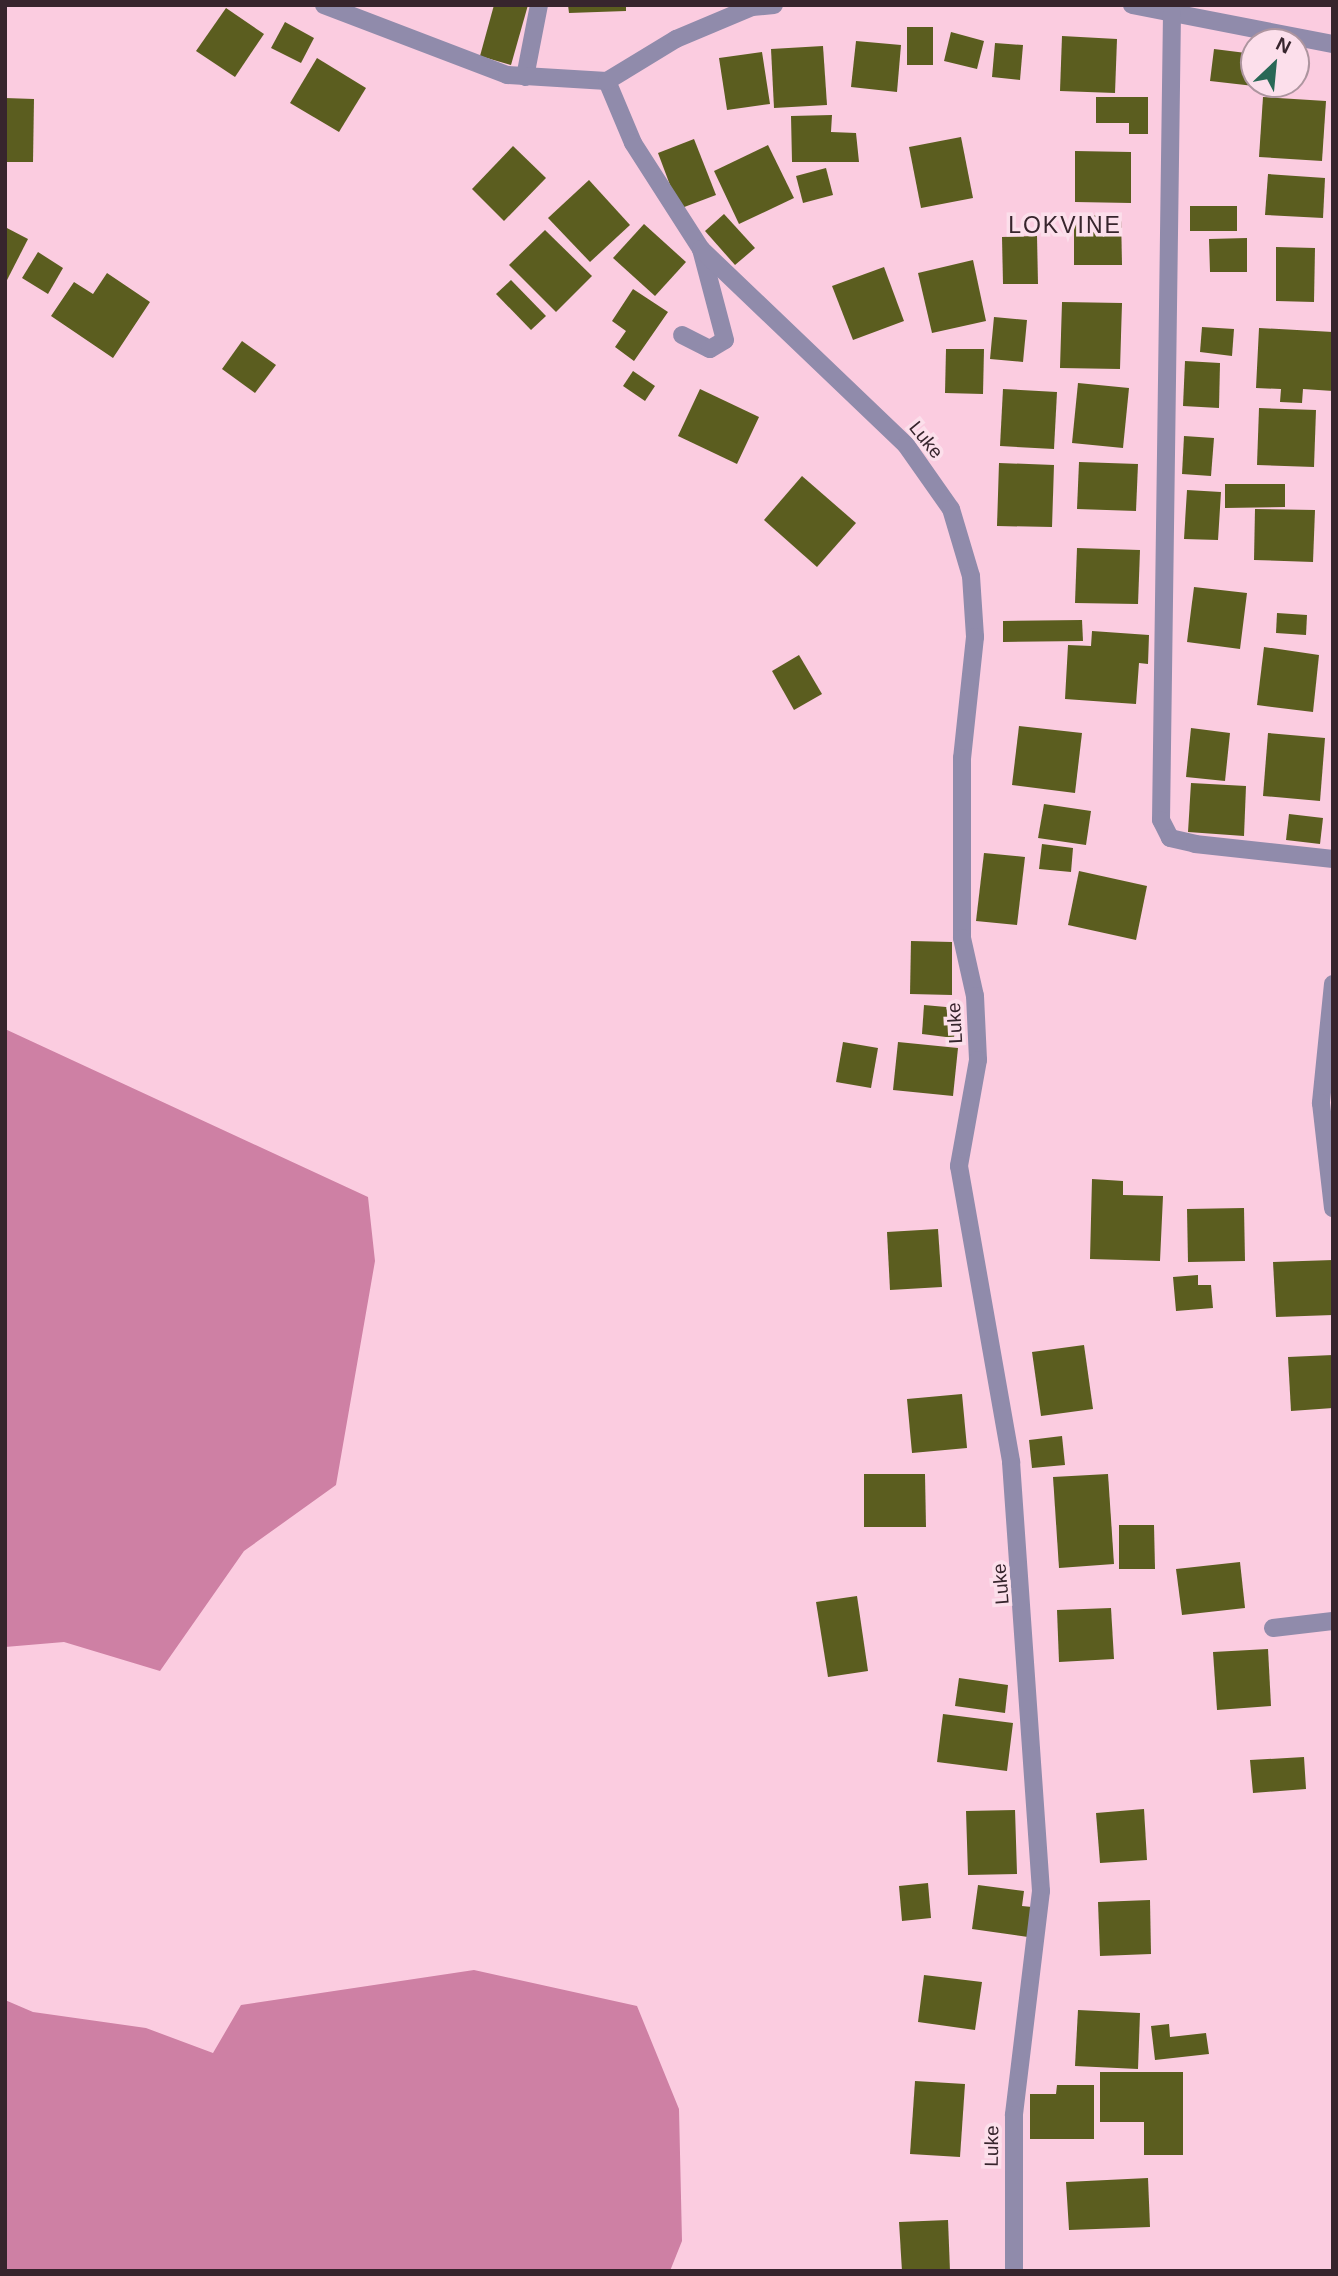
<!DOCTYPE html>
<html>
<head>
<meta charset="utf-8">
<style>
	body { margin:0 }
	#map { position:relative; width:1338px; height:2276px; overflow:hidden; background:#fbcce0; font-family:Arial,sans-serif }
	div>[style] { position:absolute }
	.forest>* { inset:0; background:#ce80a4 }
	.building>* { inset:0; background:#5b5d1f }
	.lane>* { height:18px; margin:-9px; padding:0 9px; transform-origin:9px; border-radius:9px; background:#908bab }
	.street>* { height:18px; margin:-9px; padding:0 9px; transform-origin:9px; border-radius:9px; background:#908bab }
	span { translate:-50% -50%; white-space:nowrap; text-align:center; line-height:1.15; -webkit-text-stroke:7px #fcdfeb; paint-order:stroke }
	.street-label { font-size:19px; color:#37252d }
	.quarter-label { font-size:23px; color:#37252d; letter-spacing:2px }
	.frame { position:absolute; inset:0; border:7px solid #37252d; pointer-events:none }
	.north { position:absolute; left:1240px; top:28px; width:70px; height:70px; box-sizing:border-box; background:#fcdfeb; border:2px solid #ad959f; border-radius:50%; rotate:26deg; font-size:19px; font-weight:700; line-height:28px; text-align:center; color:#37252d }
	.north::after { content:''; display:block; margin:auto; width:24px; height:32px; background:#296856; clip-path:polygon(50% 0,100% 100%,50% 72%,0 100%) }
</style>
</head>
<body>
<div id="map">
	<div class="forest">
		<div style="clip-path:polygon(5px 1029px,368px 1197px,375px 1261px,336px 1485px,244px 1551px,160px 1671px,64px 1642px,5px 1647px)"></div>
		<div style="clip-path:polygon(474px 1970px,637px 2006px,679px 2109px,682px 2241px,670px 2271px,5px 2271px,5px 2000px,33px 2012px,146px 2028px,213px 2053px,241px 2005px)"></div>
	</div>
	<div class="building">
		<div style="clip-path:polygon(494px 5px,528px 5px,511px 65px,480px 56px)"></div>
		<div style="clip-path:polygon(568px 5px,626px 5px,626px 11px,569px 13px)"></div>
		<div style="clip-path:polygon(226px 8px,264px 34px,235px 77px,196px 51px)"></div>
		<div style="clip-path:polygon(285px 22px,314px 38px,301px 63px,271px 48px)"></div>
		<div style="clip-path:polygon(907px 27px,933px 27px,933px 65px,907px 65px)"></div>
		<div style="clip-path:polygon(951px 32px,984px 41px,977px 69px,944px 61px)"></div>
		<div style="clip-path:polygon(1062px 36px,1117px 39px,1115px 93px,1060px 91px)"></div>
		<div style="clip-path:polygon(856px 41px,901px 45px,897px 92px,851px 87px)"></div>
		<div style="clip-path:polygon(995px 43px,1023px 45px,1020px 80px,992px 77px)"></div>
		<div style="clip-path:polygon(823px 46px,827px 105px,774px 108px,771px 49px)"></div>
		<div style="clip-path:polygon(1214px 49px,1254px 54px,1254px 86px,1210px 81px)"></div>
		<div style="clip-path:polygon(762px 52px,770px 104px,727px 110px,719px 58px)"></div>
		<div style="clip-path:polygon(317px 58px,366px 88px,339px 132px,290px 103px)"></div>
		<div style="clip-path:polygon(1096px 97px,1148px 97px,1148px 134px,1129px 134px,1129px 123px,1096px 123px)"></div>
		<div style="clip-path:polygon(1263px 97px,1326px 101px,1322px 161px,1259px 157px)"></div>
		<div style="clip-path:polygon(5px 98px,34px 99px,33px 162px,5px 162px)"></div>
		<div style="clip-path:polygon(832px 115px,831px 132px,856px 133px,859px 162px,792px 162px,791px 116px)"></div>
		<div style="clip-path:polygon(961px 137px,973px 198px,921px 208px,909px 147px)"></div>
		<div style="clip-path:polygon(694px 139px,716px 195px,679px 209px,658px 153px)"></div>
		<div style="clip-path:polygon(768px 145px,794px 198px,739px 224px,714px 171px)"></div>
		<div style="clip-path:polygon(513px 146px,546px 178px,504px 221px,472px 189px)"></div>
		<div style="clip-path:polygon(1075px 151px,1131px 152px,1131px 203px,1075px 202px)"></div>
		<div style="clip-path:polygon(826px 168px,833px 195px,803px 203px,796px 176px)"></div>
		<div style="clip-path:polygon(1268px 174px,1325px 178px,1323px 218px,1265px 215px)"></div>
		<div style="clip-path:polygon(589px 180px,630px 225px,590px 262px,548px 218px)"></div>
		<div style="clip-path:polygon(1190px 206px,1237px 206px,1237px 231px,1190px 231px)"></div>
		<div style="clip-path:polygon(724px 214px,755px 248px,735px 265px,705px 231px)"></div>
		<div style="clip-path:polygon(1121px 215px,1122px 265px,1074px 265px,1074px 216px)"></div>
		<div style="clip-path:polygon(644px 224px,686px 262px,655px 296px,613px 258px)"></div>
		<div style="clip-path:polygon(5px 227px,28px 239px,5px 284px)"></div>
		<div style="clip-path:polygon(545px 230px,592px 276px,556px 312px,509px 265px)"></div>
		<div style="clip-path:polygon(1037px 236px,1038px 284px,1003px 284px,1002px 237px)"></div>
		<div style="clip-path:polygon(1247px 238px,1247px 272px,1210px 272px,1209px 239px)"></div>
		<div style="clip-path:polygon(1276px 247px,1315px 248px,1314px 302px,1276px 301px)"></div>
		<div style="clip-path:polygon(38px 252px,63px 268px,48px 294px,22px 278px)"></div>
		<div style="clip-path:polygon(973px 260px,986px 321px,932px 333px,918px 273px)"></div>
		<div style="clip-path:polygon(884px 267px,904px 321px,853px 340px,832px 286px)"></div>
		<div style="clip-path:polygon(107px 273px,150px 302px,113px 358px,51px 316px,74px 282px,93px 294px)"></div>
		<div style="clip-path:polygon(511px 280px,546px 316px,531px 330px,496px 294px)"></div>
		<div style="clip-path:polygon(633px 289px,668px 312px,634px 361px,615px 347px,626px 331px,612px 321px)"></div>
		<div style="clip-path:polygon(1062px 302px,1122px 303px,1120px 369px,1060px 368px)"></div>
		<div style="clip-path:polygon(994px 317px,1027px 320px,1023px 362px,990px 359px)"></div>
		<div style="clip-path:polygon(1202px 327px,1234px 329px,1232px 356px,1200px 352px)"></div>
		<div style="clip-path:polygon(1259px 328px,1333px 332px,1333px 391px,1303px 389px,1302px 403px,1280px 402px,1281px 389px,1256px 388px)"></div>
		<div style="clip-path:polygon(242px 341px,276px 365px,255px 393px,222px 369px)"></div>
		<div style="clip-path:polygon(946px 349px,984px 349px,983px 394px,945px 393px)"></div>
		<div style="clip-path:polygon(1185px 361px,1220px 363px,1219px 408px,1183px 406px)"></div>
		<div style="clip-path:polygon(633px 371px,655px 386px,645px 401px,623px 386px)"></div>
		<div style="clip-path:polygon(1078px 383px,1129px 388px,1123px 448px,1072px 443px)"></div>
		<div style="clip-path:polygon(700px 389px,759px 417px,737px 464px,678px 436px)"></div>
		<div style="clip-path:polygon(1003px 389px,1057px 392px,1054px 449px,1000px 446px)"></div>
		<div style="clip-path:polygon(1259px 408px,1316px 410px,1314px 467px,1257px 465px)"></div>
		<div style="clip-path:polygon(1184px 436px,1214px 438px,1211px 476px,1182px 474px)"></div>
		<div style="clip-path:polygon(1079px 462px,1138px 464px,1136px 511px,1077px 509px)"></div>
		<div style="clip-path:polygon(999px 463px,1054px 465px,1052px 527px,997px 526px)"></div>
		<div style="clip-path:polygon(802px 476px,856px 523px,817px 567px,764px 520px)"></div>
		<div style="clip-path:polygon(1225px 484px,1285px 484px,1285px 507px,1225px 508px)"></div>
		<div style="clip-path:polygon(1187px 490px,1221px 492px,1218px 540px,1184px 539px)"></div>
		<div style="clip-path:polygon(1255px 509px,1315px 510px,1313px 562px,1254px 560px)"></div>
		<div style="clip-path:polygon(1077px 548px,1140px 550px,1138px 604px,1075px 603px)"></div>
		<div style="clip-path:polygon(1194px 587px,1247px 593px,1240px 649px,1187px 642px)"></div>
		<div style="clip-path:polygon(1277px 613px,1307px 615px,1306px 635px,1276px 633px)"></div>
		<div style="clip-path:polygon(1082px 620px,1083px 641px,1003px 642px,1003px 621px)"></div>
		<div style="clip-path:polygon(1092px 631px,1149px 635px,1148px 664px,1139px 663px,1136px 704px,1065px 699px,1068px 645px,1091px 646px)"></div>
		<div style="clip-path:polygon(1264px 647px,1319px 655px,1313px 712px,1257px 705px)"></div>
		<div style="clip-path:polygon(799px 655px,822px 694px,794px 710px,772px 671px)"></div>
		<div style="clip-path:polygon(1019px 726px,1082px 733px,1075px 793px,1012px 785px)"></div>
		<div style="clip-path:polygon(1191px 728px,1230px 733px,1225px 781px,1186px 777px)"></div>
		<div style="clip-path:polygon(1268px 733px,1325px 738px,1320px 801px,1263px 796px)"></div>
		<div style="clip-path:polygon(1191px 783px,1246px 786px,1244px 836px,1188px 832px)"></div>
		<div style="clip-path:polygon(1044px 804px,1091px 811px,1086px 845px,1038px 838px)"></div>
		<div style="clip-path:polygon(1289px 814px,1323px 818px,1320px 844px,1286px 840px)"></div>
		<div style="clip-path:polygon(1042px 844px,1073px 848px,1071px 872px,1039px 869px)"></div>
		<div style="clip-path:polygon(984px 853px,1025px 857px,1017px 925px,976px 921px)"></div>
		<div style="clip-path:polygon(1079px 871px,1147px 886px,1136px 940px,1068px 925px)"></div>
		<div style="clip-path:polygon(911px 941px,952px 942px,952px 995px,910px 994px)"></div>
		<div style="clip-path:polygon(924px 1005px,957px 1008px,954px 1038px,922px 1034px)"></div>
		<div style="clip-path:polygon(843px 1042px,878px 1048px,871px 1088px,836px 1082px)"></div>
		<div style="clip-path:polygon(898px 1042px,958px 1048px,953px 1096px,893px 1090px)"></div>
		<div style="clip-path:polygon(1092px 1179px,1123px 1181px,1123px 1195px,1163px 1196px,1160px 1261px,1090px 1259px)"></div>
		<div style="clip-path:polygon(1244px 1208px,1245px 1261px,1188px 1262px,1187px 1209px)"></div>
		<div style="clip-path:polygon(938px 1229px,942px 1287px,890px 1290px,887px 1232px)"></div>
		<div style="clip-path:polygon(1333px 1260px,1333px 1315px,1276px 1317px,1273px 1262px)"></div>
		<div style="clip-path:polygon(1198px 1275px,1198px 1285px,1211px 1285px,1213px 1308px,1176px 1311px,1173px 1277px)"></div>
		<div style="clip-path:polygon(1084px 1345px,1093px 1409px,1041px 1416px,1032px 1352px)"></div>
		<div style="clip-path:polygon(1333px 1355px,1333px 1408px,1291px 1411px,1288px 1357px)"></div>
		<div style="clip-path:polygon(962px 1394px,967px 1448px,912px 1453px,907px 1399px)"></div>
		<div style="clip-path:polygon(1062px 1436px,1065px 1465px,1032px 1468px,1029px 1440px)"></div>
		<div style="clip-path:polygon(864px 1474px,925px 1474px,926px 1527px,864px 1527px)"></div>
		<div style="clip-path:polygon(1108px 1474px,1114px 1564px,1059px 1568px,1053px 1477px)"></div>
		<div style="clip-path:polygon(1119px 1525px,1154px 1525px,1155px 1569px,1119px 1569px)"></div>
		<div style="clip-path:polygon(1240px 1562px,1245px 1608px,1182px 1615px,1176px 1569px)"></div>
		<div style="clip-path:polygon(857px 1596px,868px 1671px,828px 1677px,816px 1602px)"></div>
		<div style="clip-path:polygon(1111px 1608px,1114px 1659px,1059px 1662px,1057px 1610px)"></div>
		<div style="clip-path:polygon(1268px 1649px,1271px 1706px,1217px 1710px,1213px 1652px)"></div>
		<div style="clip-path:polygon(959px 1678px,1008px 1685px,1005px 1713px,955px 1706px)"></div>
		<div style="clip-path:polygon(943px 1714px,1013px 1723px,1007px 1771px,937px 1762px)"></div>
		<div style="clip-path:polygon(1304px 1757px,1306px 1789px,1253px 1793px,1250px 1760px)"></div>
		<div style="clip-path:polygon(1144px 1809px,1147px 1860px,1100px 1863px,1096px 1813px)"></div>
		<div style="clip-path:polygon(1015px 1810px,1017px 1874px,968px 1875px,966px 1811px)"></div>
		<div style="clip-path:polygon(928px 1883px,931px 1918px,902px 1921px,899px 1886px)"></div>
		<div style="clip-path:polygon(978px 1885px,1024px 1891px,1022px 1906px,1032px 1907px,1028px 1937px,972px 1929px)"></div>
		<div style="clip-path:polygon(1150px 1900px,1151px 1954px,1100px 1956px,1098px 1902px)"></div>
		<div style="clip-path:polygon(924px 1975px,982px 1982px,975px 2030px,918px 2022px)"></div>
		<div style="clip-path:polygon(1078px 2010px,1140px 2013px,1138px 2069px,1075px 2066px)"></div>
		<div style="clip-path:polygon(1169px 2024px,1170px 2037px,1206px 2033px,1209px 2054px,1155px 2060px,1151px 2026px)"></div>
		<div style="clip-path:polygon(1100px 2072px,1183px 2072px,1183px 2155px,1144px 2155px,1144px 2122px,1100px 2122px)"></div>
		<div style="clip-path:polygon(915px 2081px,965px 2084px,960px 2157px,910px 2154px)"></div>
		<div style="clip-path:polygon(1057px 2085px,1094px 2085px,1094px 2139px,1030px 2139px,1030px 2094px,1056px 2094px)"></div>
		<div style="clip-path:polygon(1148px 2178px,1150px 2227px,1069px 2230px,1066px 2182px)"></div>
		<div style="clip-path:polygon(948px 2220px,950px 2271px,902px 2271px,899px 2222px)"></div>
	</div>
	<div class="lane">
		<div style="left:525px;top:77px;width:73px;rotate:-79deg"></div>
		<div style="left:682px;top:335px;width:31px;rotate:27deg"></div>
		<div style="left:710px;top:349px;width:17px;rotate:-31deg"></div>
		<div style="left:725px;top:340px;width:94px;rotate:-104.8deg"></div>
	</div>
	<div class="street">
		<div style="left:324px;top:5px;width:196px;rotate:20.9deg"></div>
		<div style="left:507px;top:75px;width:100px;rotate:3.4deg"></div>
		<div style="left:1132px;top:5px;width:205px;rotate:11deg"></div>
		<div style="left:1172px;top:13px;width:807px;rotate:90.78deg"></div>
		<div style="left:1161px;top:820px;width:20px;rotate:63deg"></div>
		<div style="left:1170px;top:838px;width:26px;rotate:13deg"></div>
		<div style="left:1195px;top:844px;width:139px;rotate:6.2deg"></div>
		<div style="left:607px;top:81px;width:67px;rotate:67.2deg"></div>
		<div style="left:633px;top:143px;width:126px;rotate:57.3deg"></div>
		<div style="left:701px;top:249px;width:284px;rotate:43.7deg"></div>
		<div style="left:906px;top:445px;width:78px;rotate:54.9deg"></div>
		<div style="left:951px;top:509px;width:70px;rotate:73.4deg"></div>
		<div style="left:971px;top:576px;width:61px;rotate:86.2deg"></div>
		<div style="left:975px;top:637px;width:122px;rotate:96.1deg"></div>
		<div style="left:962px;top:758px;width:180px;rotate:90deg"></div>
		<div style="left:962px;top:938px;width:59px;rotate:77.4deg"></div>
		<div style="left:975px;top:996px;width:64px;rotate:87.3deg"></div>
		<div style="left:978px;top:1060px;width:108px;rotate:100.2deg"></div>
		<div style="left:959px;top:1166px;width:301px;rotate:80deg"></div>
		<div style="left:1011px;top:1462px;width:430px;rotate:86deg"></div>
		<div style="left:1041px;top:1891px;width:226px;rotate:96.9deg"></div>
		<div style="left:1014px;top:2115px;width:156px;rotate:90deg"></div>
		<div style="left:607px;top:81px;width:81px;rotate:-31.3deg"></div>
		<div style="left:676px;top:39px;width:82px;rotate:-22.8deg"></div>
		<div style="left:752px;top:7px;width:22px;rotate:-5deg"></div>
		<div style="left:1333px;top:984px;width:120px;rotate:95.8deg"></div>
		<div style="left:1321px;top:1103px;width:106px;rotate:83.5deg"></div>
		<div style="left:1273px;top:1628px;width:60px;rotate:-6.7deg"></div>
	</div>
	<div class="street-label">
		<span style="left:926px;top:440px;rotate:51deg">Luke</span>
		<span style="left:955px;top:1023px;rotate:-93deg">Luke</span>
		<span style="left:1001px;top:1584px;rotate:-95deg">Luke</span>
		<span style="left:992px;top:2146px;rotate:-89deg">Luke</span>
	</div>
	<div class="quarter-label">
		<span style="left:1065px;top:225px">LOKVINE</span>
	</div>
	<div class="frame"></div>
	<div class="north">N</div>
</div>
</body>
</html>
